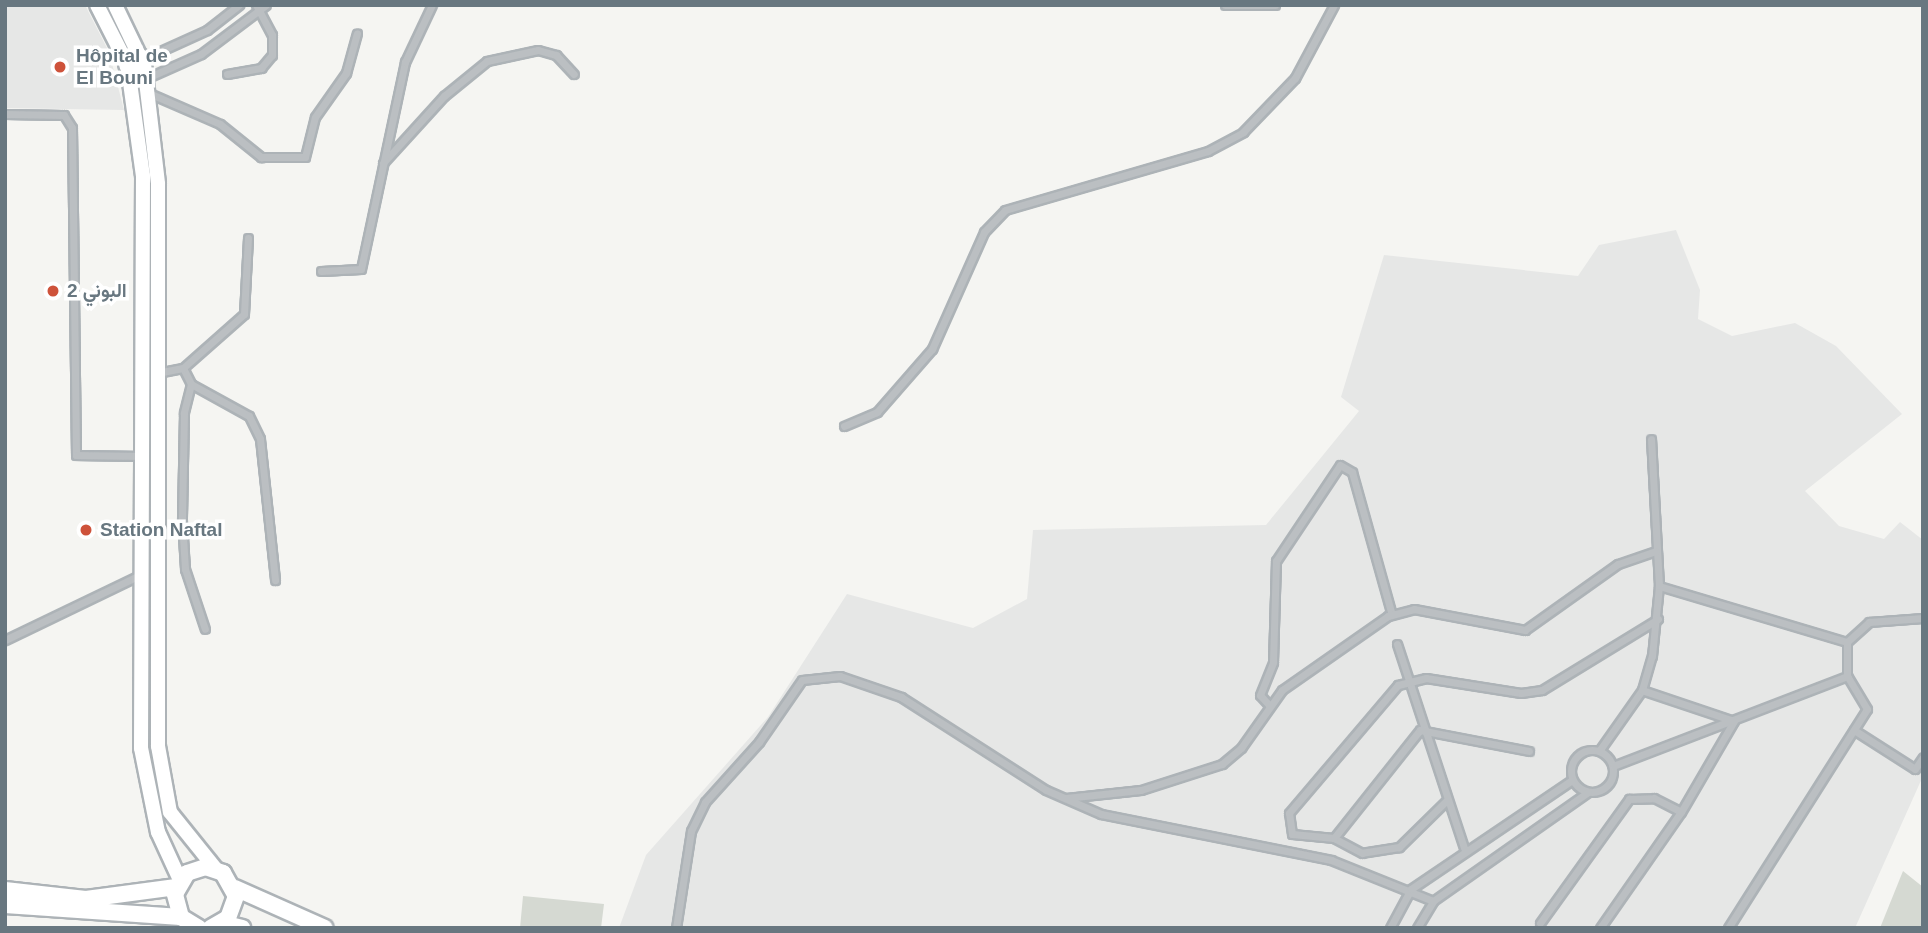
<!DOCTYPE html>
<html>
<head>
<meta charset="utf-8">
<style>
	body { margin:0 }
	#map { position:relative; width:1928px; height:933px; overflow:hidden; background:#f5f5f2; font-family:Arial,Vazirmatn,sans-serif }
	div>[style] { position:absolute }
	.built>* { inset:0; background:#e6e7e6 }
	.green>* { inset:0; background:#d5d9d2 }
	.roads { filter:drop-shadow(2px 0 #adb3b7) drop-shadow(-2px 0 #adb3b7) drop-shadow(0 2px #adb3b7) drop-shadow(0 -2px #adb3b7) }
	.minor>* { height:7px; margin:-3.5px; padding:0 3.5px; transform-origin:3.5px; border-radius:3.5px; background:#bbbfc2 }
	.minor>.ring { margin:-3.5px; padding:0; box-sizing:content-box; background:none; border:7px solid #bbbfc2; border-radius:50% }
	.secondary>* { height:14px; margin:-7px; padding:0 7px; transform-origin:7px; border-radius:7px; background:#fff }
	.secondary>.ring { margin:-7px; padding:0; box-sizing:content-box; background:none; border:14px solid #fff; border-radius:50% }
	.primary>* { height:16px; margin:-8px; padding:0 8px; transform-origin:8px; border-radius:8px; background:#fff }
	.dots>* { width:19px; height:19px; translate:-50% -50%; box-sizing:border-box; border:4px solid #fff; border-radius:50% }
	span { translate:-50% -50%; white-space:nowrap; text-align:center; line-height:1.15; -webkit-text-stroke:7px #fff; paint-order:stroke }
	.poi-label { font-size:19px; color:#687780; font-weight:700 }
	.left { translate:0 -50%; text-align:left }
	.frame { position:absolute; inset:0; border:7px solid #687780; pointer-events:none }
</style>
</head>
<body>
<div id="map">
	<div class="built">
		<div style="clip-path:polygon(5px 5px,85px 5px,109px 52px,124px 110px,5px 108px)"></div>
		<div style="clip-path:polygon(1676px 230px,1700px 290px,1698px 319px,1732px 336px,1795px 323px,1836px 346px,1902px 414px,1805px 491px,1839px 526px,1884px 539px,1900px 522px,1923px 540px,1923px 776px,1855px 928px,619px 928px,646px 855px,768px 717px,847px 594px,973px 628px,1027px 599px,1033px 530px,1266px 525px,1359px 411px,1341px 397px,1384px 255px,1578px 276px,1599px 245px)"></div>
	</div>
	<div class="green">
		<div style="clip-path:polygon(1903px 871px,1923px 887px,1923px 928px,1880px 928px)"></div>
		<div style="clip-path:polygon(523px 896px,604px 904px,601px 928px,520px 928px)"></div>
	</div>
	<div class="roads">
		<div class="minor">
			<div style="left:1225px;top:5px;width:50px"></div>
			<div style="left:143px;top:59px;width:70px;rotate:-24.4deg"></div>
			<div style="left:207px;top:30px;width:41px;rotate:-38deg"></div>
			<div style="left:227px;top:74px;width:35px;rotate:-10deg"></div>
			<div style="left:261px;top:68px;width:17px;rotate:-50deg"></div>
			<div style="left:272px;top:55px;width:20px;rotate:-90deg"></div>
			<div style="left:272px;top:35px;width:34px;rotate:-118deg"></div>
			<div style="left:147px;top:78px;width:59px;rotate:-24deg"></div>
			<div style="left:201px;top:54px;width:81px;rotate:-37deg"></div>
			<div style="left:151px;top:94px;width:75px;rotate:23.5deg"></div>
			<div style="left:220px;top:124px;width:53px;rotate:38.8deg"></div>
			<div style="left:261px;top:157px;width:44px"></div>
			<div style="left:305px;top:157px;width:41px;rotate:-76deg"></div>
			<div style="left:315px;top:117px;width:54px;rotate:-54.8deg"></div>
			<div style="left:346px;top:73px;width:41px;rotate:-74.6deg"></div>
			<div style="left:5px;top:114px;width:59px;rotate:1deg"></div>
			<div style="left:64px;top:115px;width:15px;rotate:58deg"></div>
			<div style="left:72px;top:128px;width:327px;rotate:89.3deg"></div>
			<div style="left:76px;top:455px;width:65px;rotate:0.9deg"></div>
			<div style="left:383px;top:163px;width:91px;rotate:-47.7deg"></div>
			<div style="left:444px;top:96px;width:55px;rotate:-39.1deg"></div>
			<div style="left:487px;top:61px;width:52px;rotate:-12.2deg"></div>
			<div style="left:538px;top:50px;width:19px;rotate:16deg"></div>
			<div style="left:556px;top:55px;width:26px;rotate:47deg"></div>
			<div style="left:321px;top:271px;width:40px;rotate:-2.9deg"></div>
			<div style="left:361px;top:269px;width:212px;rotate:-78deg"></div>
			<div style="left:405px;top:62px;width:63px;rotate:-64.7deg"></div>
			<div style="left:183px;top:368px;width:18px;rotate:63deg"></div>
			<div style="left:191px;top:384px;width:66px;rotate:28.9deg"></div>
			<div style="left:249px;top:416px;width:25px;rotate:64deg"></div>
			<div style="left:260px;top:439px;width:142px;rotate:83.9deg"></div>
			<div style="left:157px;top:373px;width:26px;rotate:-11deg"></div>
			<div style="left:183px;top:368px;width:81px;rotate:-41.5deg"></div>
			<div style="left:244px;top:314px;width:76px;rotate:-87deg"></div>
			<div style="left:191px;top:384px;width:30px;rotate:104deg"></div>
			<div style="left:184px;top:413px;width:108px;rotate:91.1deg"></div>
			<div style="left:182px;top:521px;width:48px;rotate:86.4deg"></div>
			<div style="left:185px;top:569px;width:63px;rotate:71.6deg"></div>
			<div style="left:844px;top:426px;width:36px;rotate:-23deg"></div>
			<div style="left:877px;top:412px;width:84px;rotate:-48.9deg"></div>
			<div style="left:932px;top:349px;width:128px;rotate:-66deg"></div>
			<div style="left:984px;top:232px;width:30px;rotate:-46deg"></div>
			<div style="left:1005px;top:210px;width:211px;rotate:-16.2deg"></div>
			<div style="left:1208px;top:151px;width:40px;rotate:-28deg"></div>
			<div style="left:1243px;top:132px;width:75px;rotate:-46.1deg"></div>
			<div style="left:1295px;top:78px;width:83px;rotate:-61.9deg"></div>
			<div style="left:1659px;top:586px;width:196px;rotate:16.6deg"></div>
			<div style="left:5px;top:640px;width:150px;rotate:-25.7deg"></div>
			<div style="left:1397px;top:644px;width:215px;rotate:71.8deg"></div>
			<div style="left:1269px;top:705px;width:13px;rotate:-132deg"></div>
			<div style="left:1260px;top:695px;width:35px;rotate:-68deg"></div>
			<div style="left:1273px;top:662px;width:101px;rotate:-88.3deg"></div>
			<div style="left:1276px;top:561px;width:115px;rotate:-56.3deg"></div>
			<div style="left:1340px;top:465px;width:14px;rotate:30deg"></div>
			<div style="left:1352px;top:472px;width:148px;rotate:74.4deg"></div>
			<div style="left:1854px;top:730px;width:72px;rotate:32.6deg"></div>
			<div style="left:1915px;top:769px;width:14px;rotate:-56deg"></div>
			<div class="ring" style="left:1571px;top:750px;width:35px;height:35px"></div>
			<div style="left:1599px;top:751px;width:75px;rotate:-54.8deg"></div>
			<div style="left:1642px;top:690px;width:35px;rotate:-74deg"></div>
			<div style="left:1652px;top:656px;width:70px;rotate:-84.3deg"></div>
			<div style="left:1659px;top:586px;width:147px;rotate:-93.1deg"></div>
			<div style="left:1613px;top:766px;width:251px;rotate:-21deg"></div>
			<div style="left:1066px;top:798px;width:75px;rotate:-6.1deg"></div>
			<div style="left:1141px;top:790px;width:85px;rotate:-17.8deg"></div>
			<div style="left:1222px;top:764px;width:25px;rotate:-40deg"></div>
			<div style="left:1241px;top:748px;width:71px;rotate:-54.7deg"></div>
			<div style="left:1282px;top:690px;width:129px;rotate:-34.9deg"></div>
			<div style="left:1388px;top:616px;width:27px;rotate:-15deg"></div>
			<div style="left:1414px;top:609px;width:113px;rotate:10.7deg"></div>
			<div style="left:1525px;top:630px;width:114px;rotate:-35.4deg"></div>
			<div style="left:1618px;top:564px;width:40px;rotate:-18.9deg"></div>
			<div style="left:1446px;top:801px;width:66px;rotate:135.6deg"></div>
			<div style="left:1399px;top:847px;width:37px;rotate:171deg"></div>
			<div style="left:1362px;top:853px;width:32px;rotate:-152deg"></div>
			<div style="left:1334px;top:838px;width:42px;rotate:-174.6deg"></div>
			<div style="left:1292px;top:834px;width:21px;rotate:-98deg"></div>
			<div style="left:1289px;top:813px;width:168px;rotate:-49.6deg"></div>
			<div style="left:1398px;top:685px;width:29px;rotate:-14deg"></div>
			<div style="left:1426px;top:678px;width:96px;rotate:9deg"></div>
			<div style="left:1521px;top:693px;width:21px;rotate:-8deg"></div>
			<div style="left:1542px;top:690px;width:136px;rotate:-31.5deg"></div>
			<div style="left:1334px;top:838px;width:138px;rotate:-51.5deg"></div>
			<div style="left:1420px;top:730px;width:111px;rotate:10.9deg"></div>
			<div style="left:1540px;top:923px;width:153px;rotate:-54.3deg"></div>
			<div style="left:1629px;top:799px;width:25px;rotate:-2deg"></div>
			<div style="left:1654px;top:798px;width:30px;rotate:27deg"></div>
			<div style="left:676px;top:928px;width:98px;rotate:-81.2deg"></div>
			<div style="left:691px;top:831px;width:32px;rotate:-64deg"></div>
			<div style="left:705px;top:802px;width:81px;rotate:-48deg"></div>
			<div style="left:759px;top:742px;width:75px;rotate:-55.3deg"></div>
			<div style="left:802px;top:680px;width:38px;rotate:-6deg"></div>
			<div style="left:840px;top:676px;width:65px;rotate:19deg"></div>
			<div style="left:901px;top:697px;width:172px;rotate:32.7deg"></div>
			<div style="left:1046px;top:790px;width:60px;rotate:23.6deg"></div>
			<div style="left:1101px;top:814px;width:235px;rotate:11.3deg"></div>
			<div style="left:1331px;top:860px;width:110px;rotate:21.9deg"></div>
			<div style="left:1390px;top:928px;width:44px;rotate:-61.7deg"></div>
			<div style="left:1411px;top:889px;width:194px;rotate:-34.1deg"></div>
			<div style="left:1417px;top:928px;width:31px;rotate:-59deg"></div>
			<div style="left:1433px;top:901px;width:189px;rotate:-35.1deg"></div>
			<div style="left:1600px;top:928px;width:141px;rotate:-55.1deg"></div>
			<div style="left:1681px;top:812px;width:105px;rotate:-59.8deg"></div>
			<div style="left:1734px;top:721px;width:97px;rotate:-161.4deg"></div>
			<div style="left:1728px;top:928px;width:259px;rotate:-57.6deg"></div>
			<div style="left:1867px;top:709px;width:39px;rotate:-121deg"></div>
			<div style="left:1847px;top:676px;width:34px;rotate:-90deg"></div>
			<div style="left:1847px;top:642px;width:30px;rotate:-42deg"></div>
			<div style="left:1869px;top:622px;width:54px;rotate:-4.2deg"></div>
		</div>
		<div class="secondary">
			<div style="left:97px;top:5px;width:64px;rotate:63deg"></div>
			<div style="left:115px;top:5px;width:55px;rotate:64.4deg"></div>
			<div class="ring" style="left:126px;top:54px;width:4px;height:4px"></div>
			<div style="left:144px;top:64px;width:121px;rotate:83.3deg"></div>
			<div style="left:158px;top:184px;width:562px;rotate:90deg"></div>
			<div style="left:158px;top:746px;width:67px;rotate:79.7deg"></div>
			<div style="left:170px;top:812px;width:72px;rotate:51.2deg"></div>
			<div style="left:128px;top:68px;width:109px;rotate:82.1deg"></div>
			<div style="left:143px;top:176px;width:572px;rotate:90.2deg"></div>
			<div style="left:141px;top:748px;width:86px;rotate:78.6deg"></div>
			<div style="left:158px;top:832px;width:53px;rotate:65.4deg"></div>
		</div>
		<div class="primary">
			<div style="left:235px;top:888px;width:98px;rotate:24deg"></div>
			<div style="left:5px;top:890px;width:81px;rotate:6.3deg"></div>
			<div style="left:86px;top:899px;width:91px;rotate:-7.6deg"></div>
			<div style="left:5px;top:905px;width:176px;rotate:3.9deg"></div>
			<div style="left:222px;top:923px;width:21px;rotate:14deg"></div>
			<div style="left:199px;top:928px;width:21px;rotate:-149deg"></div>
			<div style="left:181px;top:917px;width:24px;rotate:-105deg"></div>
			<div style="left:175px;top:894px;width:24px;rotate:-60deg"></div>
			<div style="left:187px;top:873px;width:19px;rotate:-18deg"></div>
			<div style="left:205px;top:867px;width:19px;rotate:18deg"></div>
			<div style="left:223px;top:873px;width:26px;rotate:61deg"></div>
			<div style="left:236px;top:896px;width:23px;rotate:110deg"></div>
			<div style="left:228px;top:918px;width:20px;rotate:150deg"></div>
		</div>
	</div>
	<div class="dots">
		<div style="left:60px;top:67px;background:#ce523a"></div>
		<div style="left:53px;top:291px;background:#ce523a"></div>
		<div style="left:86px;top:530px;background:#ce523a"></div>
	</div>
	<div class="poi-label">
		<span class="left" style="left:76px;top:67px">Hôpital de<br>El Bouni</span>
		<span class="left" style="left:67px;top:291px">البوني 2</span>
		<span class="left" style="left:100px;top:530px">Station Naftal</span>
	</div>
	<div class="frame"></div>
</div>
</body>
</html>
